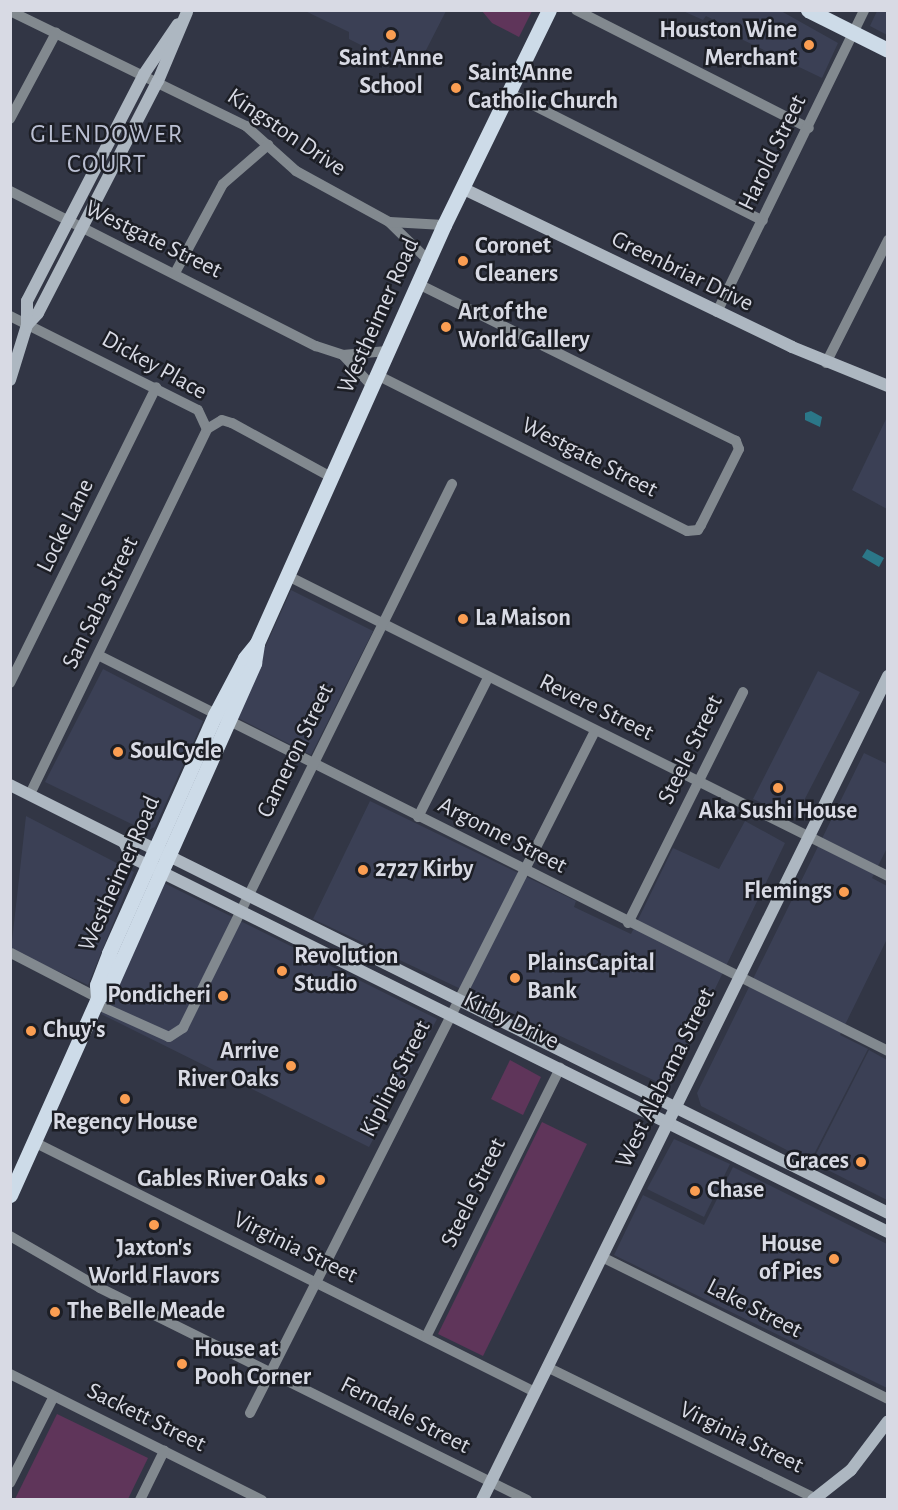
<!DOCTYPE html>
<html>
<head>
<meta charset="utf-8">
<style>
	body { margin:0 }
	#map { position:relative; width:898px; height:1510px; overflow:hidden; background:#323645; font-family:"Alegreya Sans",sans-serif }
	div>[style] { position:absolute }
	.built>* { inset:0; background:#3b4055 }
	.green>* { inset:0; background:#5f355a }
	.water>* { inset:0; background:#2b7788 }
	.street>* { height:10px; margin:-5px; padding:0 5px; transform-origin:5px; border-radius:5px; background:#82898f }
	.secondary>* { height:12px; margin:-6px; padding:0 6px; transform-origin:6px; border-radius:6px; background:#adb7c1 }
	.primary>* { height:15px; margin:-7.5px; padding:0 7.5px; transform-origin:7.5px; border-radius:7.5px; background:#cddbe8 }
	.dots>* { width:16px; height:16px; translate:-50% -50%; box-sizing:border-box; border:3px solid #1c1e25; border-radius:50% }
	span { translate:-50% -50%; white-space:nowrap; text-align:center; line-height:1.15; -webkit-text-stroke:5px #1c1e25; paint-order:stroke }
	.poi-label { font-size:24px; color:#d8dae4; font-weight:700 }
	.right { translate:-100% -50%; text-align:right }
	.left { translate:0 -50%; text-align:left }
	.street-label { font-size:24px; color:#d8dae4 }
	.neighbourhood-label { font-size:26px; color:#babfd2; letter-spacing:1.5px }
	.frame { position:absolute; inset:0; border:12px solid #d8dae4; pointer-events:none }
</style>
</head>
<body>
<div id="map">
	<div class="built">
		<div style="clip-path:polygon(305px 11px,446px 10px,446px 11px,422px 58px,411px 54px,404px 67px,349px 39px,349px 32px)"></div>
		<div style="clip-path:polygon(683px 11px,781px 11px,838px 43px,822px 78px,718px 28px,720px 23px,706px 16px,703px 20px)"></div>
		<div style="clip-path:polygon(877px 11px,887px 11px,887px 35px,870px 26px)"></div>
		<div style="clip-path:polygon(887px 417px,887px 509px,852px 490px)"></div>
		<div style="clip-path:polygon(291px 590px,373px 631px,311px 755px,234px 716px)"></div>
		<div style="clip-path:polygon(103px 669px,203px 721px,155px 827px,146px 831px,45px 782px)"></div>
		<div style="clip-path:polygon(818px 671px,860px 692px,795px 818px,753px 799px)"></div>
		<div style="clip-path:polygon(864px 753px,887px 764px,887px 848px,872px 878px,887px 886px,887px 939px,840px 1035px,868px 1049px,810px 1162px,701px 1106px,697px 1093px)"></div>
		<div style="clip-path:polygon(370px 801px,576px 901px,574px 907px,631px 934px,673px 848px,719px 869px,745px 821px,785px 843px,668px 1087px,313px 919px)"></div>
		<div style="clip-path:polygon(26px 816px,134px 872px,88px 985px,11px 950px)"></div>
		<div style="clip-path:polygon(164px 883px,437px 1019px,369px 1147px,101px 1014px)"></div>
		<div style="clip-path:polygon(869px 1050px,887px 1060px,887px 1200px,812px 1162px)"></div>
		<div style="clip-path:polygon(674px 1139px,730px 1164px,704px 1217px,647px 1189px)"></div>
		<div style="clip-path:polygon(733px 1167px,887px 1244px,887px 1388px,614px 1255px,643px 1195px,704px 1225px)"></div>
	</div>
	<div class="green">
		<div style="clip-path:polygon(482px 11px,532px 11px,519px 37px,492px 23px)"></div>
		<div style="clip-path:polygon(510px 1060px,541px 1077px,523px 1115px,491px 1099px)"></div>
		<div style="clip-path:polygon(542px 1122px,587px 1144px,483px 1356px,438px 1334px)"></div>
		<div style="clip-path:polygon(57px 1414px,148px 1458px,128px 1499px,15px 1499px)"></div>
	</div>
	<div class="water">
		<div style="clip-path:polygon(811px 411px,822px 417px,820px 427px,805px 420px,805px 413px)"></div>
		<div style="clip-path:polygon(867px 549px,884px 558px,879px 567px,862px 557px)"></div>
	</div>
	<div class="street">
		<div style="left:576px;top:10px;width:261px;rotate:26.9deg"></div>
		<div style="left:10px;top:11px;width:263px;rotate:26deg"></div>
		<div style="left:246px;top:126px;width:67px;rotate:42deg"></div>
		<div style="left:296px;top:171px;width:106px;rotate:28.7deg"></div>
		<div style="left:389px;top:222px;width:54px;rotate:44.3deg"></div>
		<div style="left:509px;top:93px;width:284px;rotate:26.7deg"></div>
		<div style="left:10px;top:119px;width:98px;rotate:-61.9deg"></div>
		<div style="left:10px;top:191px;width:343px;rotate:26.9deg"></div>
		<div style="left:316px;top:346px;width:28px;rotate:18deg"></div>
		<div style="left:343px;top:355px;width:44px;rotate:-5.2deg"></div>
		<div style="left:390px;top:222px;width:54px;rotate:3.2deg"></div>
		<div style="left:175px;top:273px;width:101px;rotate:-61.7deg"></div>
		<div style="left:223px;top:184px;width:60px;rotate:-40.9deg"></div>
		<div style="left:717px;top:312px;width:336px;rotate:-64deg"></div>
		<div style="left:10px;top:316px;width:210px;rotate:26.6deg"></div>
		<div style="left:198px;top:410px;width:21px;rotate:65deg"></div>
		<div style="left:343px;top:355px;width:42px;rotate:46.9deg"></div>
		<div style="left:826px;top:363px;width:138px;rotate:-63.2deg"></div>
		<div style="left:377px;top:375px;width:347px;rotate:26.7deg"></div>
		<div style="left:687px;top:531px;width:11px;rotate:-5deg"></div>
		<div style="left:698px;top:530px;width:6px;rotate:-59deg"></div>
		<div style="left:701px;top:525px;width:85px;rotate:-63.4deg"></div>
		<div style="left:739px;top:449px;width:9px;rotate:-111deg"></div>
		<div style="left:736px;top:441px;width:356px;rotate:-153.7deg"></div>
		<div style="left:288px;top:576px;width:671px;rotate:26.57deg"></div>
		<div style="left:100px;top:656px;width:881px;rotate:26.62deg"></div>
		<div style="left:10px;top:683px;width:330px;rotate:-63.7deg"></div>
		<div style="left:30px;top:794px;width:406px;rotate:-64.1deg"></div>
		<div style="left:207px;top:429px;width:17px;rotate:-31deg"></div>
		<div style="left:222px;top:420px;width:10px;rotate:17deg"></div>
		<div style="left:232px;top:423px;width:113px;rotate:28.6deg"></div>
		<div style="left:418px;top:817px;width:156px;rotate:-63.3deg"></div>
		<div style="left:628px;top:923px;width:258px;rotate:-63.5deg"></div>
		<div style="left:11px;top:953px;width:98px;rotate:27.3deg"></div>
		<div style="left:96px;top:1004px;width:80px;rotate:24.3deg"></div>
		<div style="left:169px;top:1037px;width:17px;rotate:-33deg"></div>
		<div style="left:183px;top:1028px;width:607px;rotate:-63.69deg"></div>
		<div style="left:36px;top:1143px;width:558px;rotate:26.52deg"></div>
		<div style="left:10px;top:1236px;width:104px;rotate:30deg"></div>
		<div style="left:100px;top:1288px;width:477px;rotate:26.4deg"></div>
		<div style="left:602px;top:1257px;width:319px;rotate:26.4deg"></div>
		<div style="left:426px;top:1337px;width:301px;rotate:-63.5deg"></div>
		<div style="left:547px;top:1367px;width:303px;rotate:26.1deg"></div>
		<div style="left:10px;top:1374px;width:282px;rotate:26.6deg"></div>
		<div style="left:250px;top:1413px;width:764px;rotate:-63.17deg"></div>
		<div style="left:10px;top:1483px;width:97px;rotate:-63.2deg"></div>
		<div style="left:140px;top:1500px;width:55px;rotate:-63.9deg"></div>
	</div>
	<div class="secondary">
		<div style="left:462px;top:188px;width:366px;rotate:25.7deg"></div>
		<div style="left:792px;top:347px;width:104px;rotate:22.1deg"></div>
		<div style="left:27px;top:325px;width:24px;rotate:-90deg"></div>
		<div style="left:27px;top:301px;width:255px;rotate:-62.7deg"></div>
		<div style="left:144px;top:74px;width:60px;rotate:-55.8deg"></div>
		<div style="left:10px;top:380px;width:58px;rotate:-72.8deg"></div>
		<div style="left:27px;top:325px;width:16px;rotate:-47deg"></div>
		<div style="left:38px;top:313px;width:261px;rotate:-62.7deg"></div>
		<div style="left:158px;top:81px;width:75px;rotate:-67.2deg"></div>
		<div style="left:10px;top:785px;width:127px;rotate:26.6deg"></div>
		<div style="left:124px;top:842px;width:16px"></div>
		<div style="left:140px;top:842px;width:39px;rotate:26deg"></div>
		<div style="left:175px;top:859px;width:796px;rotate:26.4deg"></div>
		<div style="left:124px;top:842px;width:17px;rotate:65deg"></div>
		<div style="left:131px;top:857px;width:845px;rotate:26.35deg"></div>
		<div style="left:482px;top:1500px;width:919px;rotate:-63.77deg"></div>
		<div style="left:813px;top:1500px;width:48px;rotate:-38.3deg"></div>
		<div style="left:851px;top:1470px;width:61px;rotate:-52.9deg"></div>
	</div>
	<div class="primary">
		<div style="left:808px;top:10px;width:89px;rotate:26.6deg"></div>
		<div style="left:98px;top:998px;width:13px;rotate:-94deg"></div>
		<div style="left:97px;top:985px;width:34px;rotate:-69deg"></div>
		<div style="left:109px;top:953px;width:261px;rotate:-66deg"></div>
		<div style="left:215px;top:715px;width:64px;rotate:-62.2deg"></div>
		<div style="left:245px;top:658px;width:19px;rotate:-51deg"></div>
		<div style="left:257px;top:643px;width:458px;rotate:-65.9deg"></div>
		<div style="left:444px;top:225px;width:239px;rotate:-64deg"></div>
		<div style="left:10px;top:1195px;width:216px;rotate:-65.9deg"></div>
		<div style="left:98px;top:998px;width:14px;rotate:-39deg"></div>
		<div style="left:109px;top:989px;width:357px;rotate:-66deg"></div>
		<div style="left:254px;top:663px;width:19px;rotate:-81deg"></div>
	</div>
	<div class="dots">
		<div style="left:391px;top:35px;background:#fb9e52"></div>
		<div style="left:809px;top:45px;background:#fb9e52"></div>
		<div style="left:456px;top:88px;background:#fb9e52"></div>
		<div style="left:463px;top:261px;background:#fb9e52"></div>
		<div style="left:446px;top:327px;background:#fb9e52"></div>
		<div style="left:463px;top:619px;background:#fb9e52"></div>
		<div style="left:118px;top:752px;background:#fb9e52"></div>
		<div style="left:778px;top:788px;background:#fb9e52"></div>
		<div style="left:363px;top:870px;background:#fb9e52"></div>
		<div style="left:844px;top:892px;background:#fb9e52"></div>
		<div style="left:282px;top:971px;background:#fb9e52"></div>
		<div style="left:515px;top:978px;background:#fb9e52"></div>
		<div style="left:223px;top:996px;background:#fb9e52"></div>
		<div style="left:31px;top:1031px;background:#fb9e52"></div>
		<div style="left:291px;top:1066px;background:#fb9e52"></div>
		<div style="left:125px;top:1099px;background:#fb9e52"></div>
		<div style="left:861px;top:1162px;background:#fb9e52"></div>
		<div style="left:320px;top:1180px;background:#fb9e52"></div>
		<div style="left:695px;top:1191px;background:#fb9e52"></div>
		<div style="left:154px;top:1225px;background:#fb9e52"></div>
		<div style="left:834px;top:1259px;background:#fb9e52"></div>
		<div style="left:55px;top:1312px;background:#fb9e52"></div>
		<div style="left:182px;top:1364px;background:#fb9e52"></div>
	</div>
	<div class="poi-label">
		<span class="right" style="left:797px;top:45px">Houston Wine<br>Merchant</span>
		<span style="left:391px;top:73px">Saint Anne<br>School</span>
		<span class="left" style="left:468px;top:88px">Saint Anne<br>Catholic Church</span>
		<span class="left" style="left:475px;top:261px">Coronet<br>Cleaners</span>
		<span class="left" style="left:458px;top:327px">Art of the<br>World Gallery</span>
		<span class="left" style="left:475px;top:619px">La Maison</span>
		<span class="left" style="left:130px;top:752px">SoulCycle</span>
		<span style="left:778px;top:812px">Aka Sushi House</span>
		<span class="left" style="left:375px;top:870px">2727 Kirby</span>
		<span class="right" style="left:832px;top:892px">Flemings</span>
		<span class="left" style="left:294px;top:971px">Revolution<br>Studio</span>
		<span class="left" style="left:527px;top:978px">PlainsCapital<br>Bank</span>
		<span class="right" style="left:211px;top:996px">Pondicheri</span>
		<span class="left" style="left:43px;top:1031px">Chuy's</span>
		<span class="right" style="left:279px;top:1066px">Arrive<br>River Oaks</span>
		<span style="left:125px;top:1123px">Regency House</span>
		<span class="right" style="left:849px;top:1162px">Graces</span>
		<span class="right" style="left:308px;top:1180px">Gables River Oaks</span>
		<span class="left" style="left:707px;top:1191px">Chase</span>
		<span class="right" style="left:822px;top:1259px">House<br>of Pies</span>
		<span style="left:154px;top:1263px">Jaxton's<br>World Flavors</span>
		<span class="left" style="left:67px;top:1312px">The Belle Meade</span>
		<span class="left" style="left:194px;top:1364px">House at<br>Pooh Corner</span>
	</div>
	<div class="street-label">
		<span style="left:286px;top:133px;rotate:34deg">Kingston Drive</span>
		<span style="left:773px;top:153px;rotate:-64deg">Harold Street</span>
		<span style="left:153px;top:240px;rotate:26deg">Westgate Street</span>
		<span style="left:682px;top:272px;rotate:26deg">Greenbriar Drive</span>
		<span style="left:379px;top:316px;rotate:-66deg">Westheimer Road</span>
		<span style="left:154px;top:366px;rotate:29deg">Dickey Place</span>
		<span style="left:589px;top:458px;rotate:27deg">Westgate Street</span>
		<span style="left:66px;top:526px;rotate:-64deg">Locke Lane</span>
		<span style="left:101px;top:603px;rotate:-64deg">San Saba Street</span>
		<span style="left:596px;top:708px;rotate:26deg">Revere Street</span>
		<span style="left:691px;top:750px;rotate:-64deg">Steele Street</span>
		<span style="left:296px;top:751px;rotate:-64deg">Cameron Street</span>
		<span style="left:502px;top:836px;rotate:27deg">Argonne Street</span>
		<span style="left:120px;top:874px;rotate:-66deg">Westheimer Road</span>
		<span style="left:511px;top:1021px;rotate:26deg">Kirby Drive</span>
		<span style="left:666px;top:1078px;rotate:-64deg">West Alabama Street</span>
		<span style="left:396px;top:1079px;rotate:-63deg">Kipling Street</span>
		<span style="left:474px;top:1193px;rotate:-64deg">Steele Street</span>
		<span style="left:295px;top:1248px;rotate:26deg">Virginia Street</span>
		<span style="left:754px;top:1309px;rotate:27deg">Lake Street</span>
		<span style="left:405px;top:1416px;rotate:27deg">Ferndale Street</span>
		<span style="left:146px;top:1418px;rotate:26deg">Sackett Street</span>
		<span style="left:741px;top:1438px;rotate:26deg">Virginia Street</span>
	</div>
	<div class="neighbourhood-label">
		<span style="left:107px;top:150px">GLENDOWER<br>COURT</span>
	</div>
	<div class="frame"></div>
</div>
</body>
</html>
